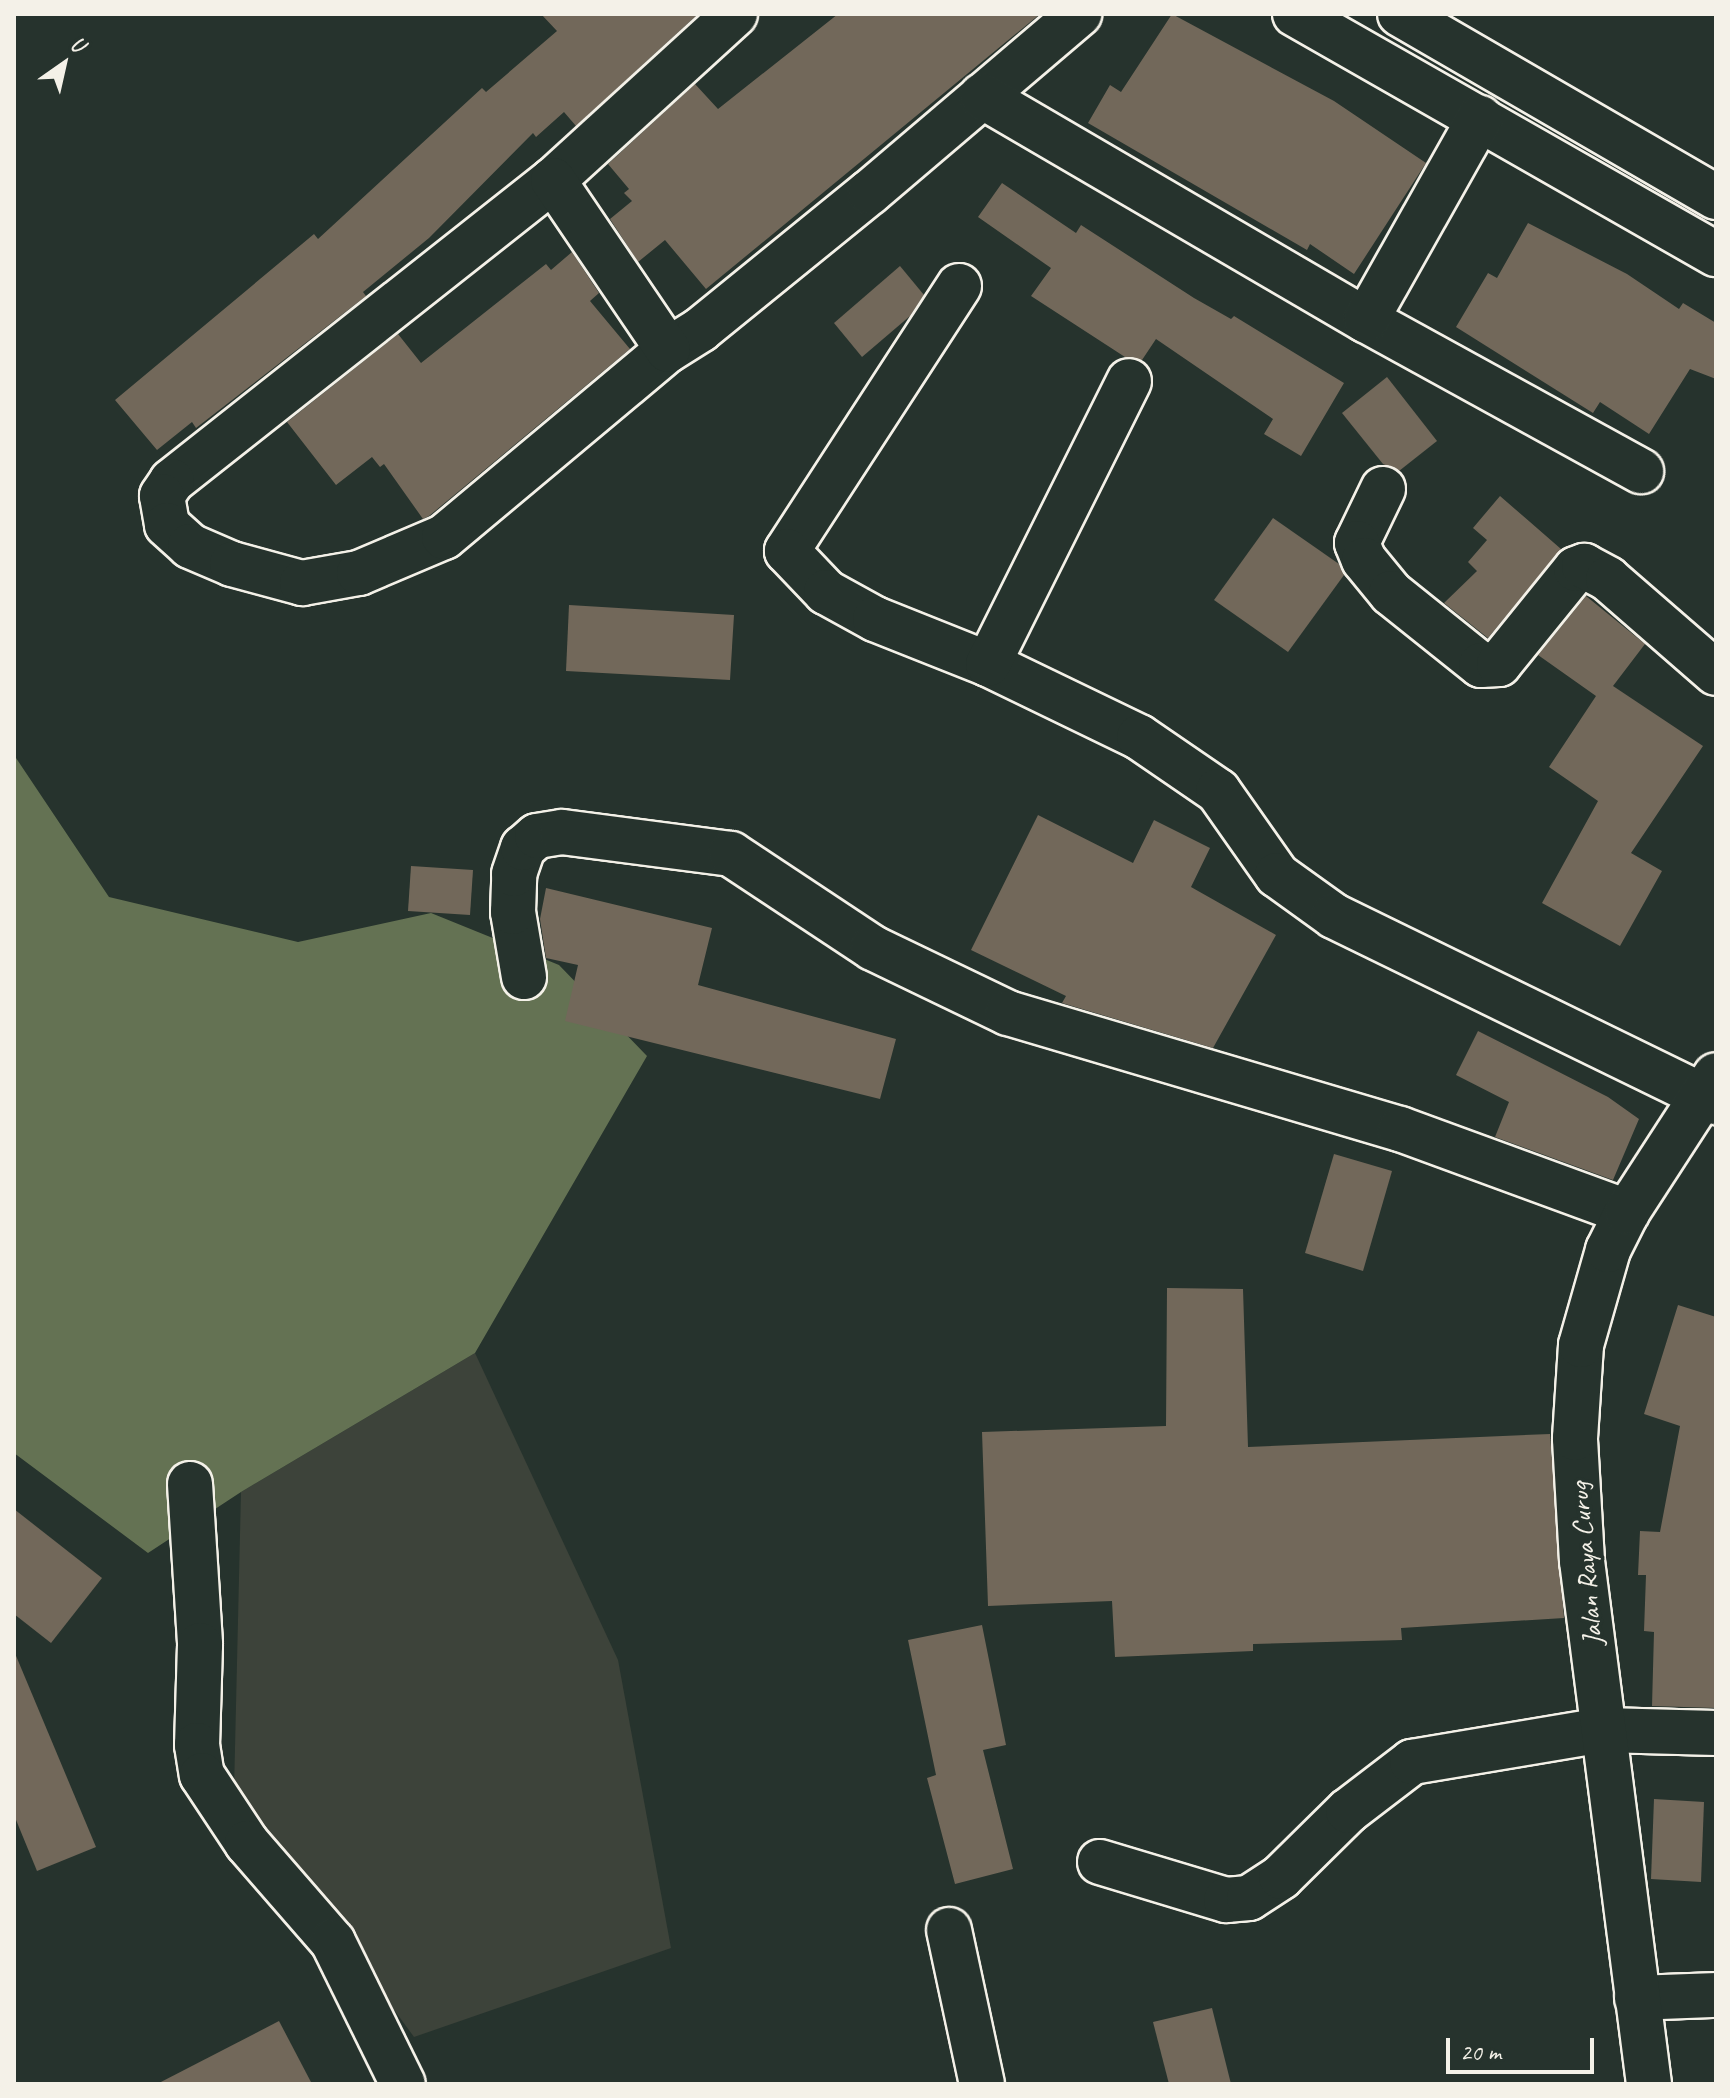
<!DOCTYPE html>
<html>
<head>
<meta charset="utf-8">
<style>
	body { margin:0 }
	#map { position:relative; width:1730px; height:2098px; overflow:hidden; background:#26332d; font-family:Caveat,sans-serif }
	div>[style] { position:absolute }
	.built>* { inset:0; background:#3d433a }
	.green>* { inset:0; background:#647253 }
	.building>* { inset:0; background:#72685a }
	.roads { filter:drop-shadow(2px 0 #f4f1e8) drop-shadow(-2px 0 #f4f1e8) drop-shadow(0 2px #f4f1e8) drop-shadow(0 -2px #f4f1e8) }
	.minor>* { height:44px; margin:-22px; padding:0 22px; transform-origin:22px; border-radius:22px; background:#26332d }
	.secondary>* { height:44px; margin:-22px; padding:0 22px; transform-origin:22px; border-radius:22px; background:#26332d }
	span { translate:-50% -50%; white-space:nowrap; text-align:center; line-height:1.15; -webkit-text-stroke:7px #26332d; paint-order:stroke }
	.street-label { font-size:28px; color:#f4f1e8 }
	.frame { position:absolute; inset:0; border:16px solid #f4f1e8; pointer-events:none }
	.north { position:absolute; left:24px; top:24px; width:80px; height:80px; -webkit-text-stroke:6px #26332d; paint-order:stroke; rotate:34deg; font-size:22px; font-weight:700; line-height:32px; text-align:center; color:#f4f1e8 }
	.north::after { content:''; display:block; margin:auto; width:28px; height:36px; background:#f4f1e8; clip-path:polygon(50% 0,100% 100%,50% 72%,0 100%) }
	.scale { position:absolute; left:1446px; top:2038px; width:148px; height:36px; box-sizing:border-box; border:4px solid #f4f1e8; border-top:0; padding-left:10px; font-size:24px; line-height:28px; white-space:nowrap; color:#f4f1e8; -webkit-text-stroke:6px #26332d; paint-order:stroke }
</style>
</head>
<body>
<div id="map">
	<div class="built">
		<div style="clip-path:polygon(475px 1353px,618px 1660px,671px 1948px,414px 2037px,234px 1791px,241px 1492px)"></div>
	</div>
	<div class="green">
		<div style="clip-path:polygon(14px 755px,109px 897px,298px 942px,431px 913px,559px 965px,647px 1056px,475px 1353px,241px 1492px,148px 1553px,14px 1453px)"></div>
	</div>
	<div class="building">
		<div style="clip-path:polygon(541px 14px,698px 14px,576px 126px,564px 112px,536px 137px,533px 133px,429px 238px,363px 292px,366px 296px,196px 428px,192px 422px,157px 450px,115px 400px,314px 234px,318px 239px,482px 88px,486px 92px,557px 31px)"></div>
		<div style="clip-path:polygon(838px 14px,1040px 14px,706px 289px,665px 240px,638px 262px,610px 219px,632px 201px,624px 193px,629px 189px,608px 164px,695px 84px,718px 109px)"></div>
		<div style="clip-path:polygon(1172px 14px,1334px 101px,1426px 163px,1354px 274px,1310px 244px,1307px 250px,1088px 123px,1110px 85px,1121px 92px)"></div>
		<div style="clip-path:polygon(1002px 183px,1076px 233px,1081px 225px,1194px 298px,1231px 319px,1234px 316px,1344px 383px,1301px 456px,1264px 434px,1273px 419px,1156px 339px,1142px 360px,1125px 357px,1031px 296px,1051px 268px,978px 217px)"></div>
		<div style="clip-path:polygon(1528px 223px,1627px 274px,1679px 309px,1683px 303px,1716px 323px,1716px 379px,1690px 369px,1649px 434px,1600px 402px,1593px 413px,1456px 327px,1488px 273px,1497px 278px)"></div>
		<div style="clip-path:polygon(572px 252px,599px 293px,590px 301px,630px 349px,429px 516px,423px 519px,384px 464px,380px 467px,372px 457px,336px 485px,287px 422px,398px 334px,421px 363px,546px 264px,551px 270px)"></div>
		<div style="clip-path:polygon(900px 266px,924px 295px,910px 316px,862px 357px,834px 323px)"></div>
		<div style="clip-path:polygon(1387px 377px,1437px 441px,1399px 471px,1383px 464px,1342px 413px)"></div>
		<div style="clip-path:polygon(1500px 496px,1561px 549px,1488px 638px,1444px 603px,1477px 571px,1468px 562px,1487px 540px,1473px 528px)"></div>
		<div style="clip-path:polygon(1273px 518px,1339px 564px,1344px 575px,1288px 652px,1214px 600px)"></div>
		<div style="clip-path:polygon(1586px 596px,1645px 644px,1613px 686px,1703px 746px,1631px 853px,1662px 871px,1620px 946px,1542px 903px,1598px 801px,1549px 767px,1596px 696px,1538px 655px)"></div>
		<div style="clip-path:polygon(569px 605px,734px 615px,730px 680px,566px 671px)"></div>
		<div style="clip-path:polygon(1038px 815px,1133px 863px,1154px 820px,1210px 848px,1191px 887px,1276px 935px,1213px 1048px,1062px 1003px,1066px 996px,971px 950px)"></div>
		<div style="clip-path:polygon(411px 866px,473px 870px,470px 915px,408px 911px)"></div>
		<div style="clip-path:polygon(546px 888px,712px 928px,698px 985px,896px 1039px,880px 1099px,565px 1021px,578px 965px,546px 958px,540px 919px)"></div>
		<div style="clip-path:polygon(1478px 1031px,1608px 1097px,1639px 1119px,1613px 1180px,1495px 1137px,1509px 1102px,1456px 1075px)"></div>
		<div style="clip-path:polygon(1334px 1154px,1392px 1171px,1363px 1271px,1305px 1253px)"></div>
		<div style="clip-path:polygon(1167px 1288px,1243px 1289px,1248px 1447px,1550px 1434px,1564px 1618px,1401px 1628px,1402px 1640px,1253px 1644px,1253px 1651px,1115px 1657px,1112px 1601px,988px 1606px,982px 1432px,1166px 1426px)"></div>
		<div style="clip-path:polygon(1678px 1305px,1716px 1317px,1716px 1708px,1652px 1706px,1654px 1632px,1644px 1631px,1646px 1575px,1638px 1575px,1640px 1531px,1660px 1532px,1680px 1426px,1644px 1414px)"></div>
		<div style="clip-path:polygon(14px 1509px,102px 1578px,51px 1643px,14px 1614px)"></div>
		<div style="clip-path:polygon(982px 1625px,1006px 1745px,983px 1750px,1013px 1869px,955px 1884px,927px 1778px,936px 1775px,908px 1640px)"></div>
		<div style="clip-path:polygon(14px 1651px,96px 1847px,37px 1871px,14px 1815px)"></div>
		<div style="clip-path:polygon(1654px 1799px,1704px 1802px,1701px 1882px,1651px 1879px)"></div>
		<div style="clip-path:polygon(1212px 2008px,1231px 2084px,1169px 2084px,1153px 2022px)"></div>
		<div style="clip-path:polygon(279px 2021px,312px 2084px,157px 2084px)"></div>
	</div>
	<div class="roads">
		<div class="minor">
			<div style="left:735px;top:14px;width:246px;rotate:137.6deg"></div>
			<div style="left:553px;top:180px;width:486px;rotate:141.7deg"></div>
			<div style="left:172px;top:481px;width:18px;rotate:124deg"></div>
			<div style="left:162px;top:496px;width:29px;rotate:80deg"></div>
			<div style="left:167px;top:525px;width:31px;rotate:42deg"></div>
			<div style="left:190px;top:546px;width:46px;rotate:23.2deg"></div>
			<div style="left:232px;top:564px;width:73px;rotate:15.2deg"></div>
			<div style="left:302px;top:583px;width:58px;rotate:-10deg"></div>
			<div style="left:359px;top:573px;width:92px;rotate:-23deg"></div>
			<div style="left:444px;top:537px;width:292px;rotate:-39.9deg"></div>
			<div style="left:668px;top:350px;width:38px;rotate:-32deg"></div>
			<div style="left:700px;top:330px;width:219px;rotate:-39.1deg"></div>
			<div style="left:870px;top:192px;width:275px;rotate:-40.4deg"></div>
			<div style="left:1295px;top:14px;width:485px;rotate:29.7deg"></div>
			<div style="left:1400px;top:14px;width:365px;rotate:30.1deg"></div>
			<div style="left:982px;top:96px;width:445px;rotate:30.3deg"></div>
			<div style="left:1366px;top:320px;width:314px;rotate:28.8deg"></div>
			<div style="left:553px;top:180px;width:205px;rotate:55.9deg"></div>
			<div style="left:959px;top:286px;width:316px;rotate:123deg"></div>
			<div style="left:787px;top:551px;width:57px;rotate:46.4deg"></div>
			<div style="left:826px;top:592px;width:56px;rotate:28.9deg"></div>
			<div style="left:875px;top:619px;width:122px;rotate:21.7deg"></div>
			<div style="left:988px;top:664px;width:168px;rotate:25.8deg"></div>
			<div style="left:1139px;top:737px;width:96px;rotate:34.4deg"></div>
			<div style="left:1218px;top:791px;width:103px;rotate:54.9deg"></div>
			<div style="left:1277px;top:875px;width:70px;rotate:35.7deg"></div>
			<div style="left:1334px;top:916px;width:425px;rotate:26deg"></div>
			<div style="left:1366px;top:320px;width:232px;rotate:-60.6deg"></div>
			<div style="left:1383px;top:489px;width:60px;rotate:115.7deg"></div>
			<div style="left:1357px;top:543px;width:18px;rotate:68deg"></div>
			<div style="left:1364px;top:560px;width:43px;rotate:50.7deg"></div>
			<div style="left:1391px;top:593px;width:115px;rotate:38.7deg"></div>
			<div style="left:1481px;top:665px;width:18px;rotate:-3deg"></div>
			<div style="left:1499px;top:664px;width:122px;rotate:-51deg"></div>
			<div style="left:1576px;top:569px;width:9px;rotate:-21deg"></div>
			<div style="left:1584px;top:566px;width:27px;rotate:28deg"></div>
			<div style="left:1608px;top:579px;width:143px;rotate:41deg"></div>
			<div style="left:988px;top:664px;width:316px;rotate:-63.5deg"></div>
			<div style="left:524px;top:977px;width:66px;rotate:-99.6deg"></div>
			<div style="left:513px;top:912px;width:38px;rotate:-88deg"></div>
			<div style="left:514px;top:874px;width:28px;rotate:-71deg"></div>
			<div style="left:523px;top:848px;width:18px;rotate:-41deg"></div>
			<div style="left:537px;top:836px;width:25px;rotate:-9deg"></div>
			<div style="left:562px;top:832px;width:170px;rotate:7.4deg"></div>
			<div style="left:731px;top:854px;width:170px;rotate:33.5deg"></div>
			<div style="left:873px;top:948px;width:150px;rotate:25.7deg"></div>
			<div style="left:1008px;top:1013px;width:409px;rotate:16.5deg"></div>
			<div style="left:1400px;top:1129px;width:242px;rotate:20.1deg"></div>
			<div style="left:190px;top:1484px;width:161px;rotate:86.4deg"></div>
			<div style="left:200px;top:1645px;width:100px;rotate:91.7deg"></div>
			<div style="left:197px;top:1745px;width:30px;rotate:81deg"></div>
			<div style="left:202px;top:1775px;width:82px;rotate:56.5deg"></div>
			<div style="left:247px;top:1843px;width:131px;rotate:49deg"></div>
			<div style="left:333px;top:1942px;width:158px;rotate:63.8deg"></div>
			<div style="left:1100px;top:1862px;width:132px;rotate:16.8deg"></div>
			<div style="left:1226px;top:1900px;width:23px;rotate:-5deg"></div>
			<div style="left:1249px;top:1898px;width:38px;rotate:-33deg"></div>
			<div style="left:1281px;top:1877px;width:94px;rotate:-44.6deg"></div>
			<div style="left:1348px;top:1811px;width:81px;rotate:-37.4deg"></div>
			<div style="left:1412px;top:1762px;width:195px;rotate:-9.5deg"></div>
			<div style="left:1604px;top:1730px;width:112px;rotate:1.5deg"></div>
			<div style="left:949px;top:1930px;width:157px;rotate:77.9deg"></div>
			<div style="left:1637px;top:1998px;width:79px;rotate:-2.2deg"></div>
		</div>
		<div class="secondary">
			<div style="left:1649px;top:2084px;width:527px;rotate:-97.3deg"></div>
			<div style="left:1582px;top:1561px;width:123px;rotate:-93.3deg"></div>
			<div style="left:1575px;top:1438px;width:93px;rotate:-86.3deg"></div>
			<div style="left:1581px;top:1345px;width:99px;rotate:-74.1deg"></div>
			<div style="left:1608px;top:1250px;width:42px;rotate:-63.4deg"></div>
			<div style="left:1627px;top:1212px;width:163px;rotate:-57deg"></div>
		</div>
	</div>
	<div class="street-label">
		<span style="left:1586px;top:1564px;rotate:-95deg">Jalan Raya Curug</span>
	</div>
	<div class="frame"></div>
	<div class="north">U</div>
	<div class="scale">20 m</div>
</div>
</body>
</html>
